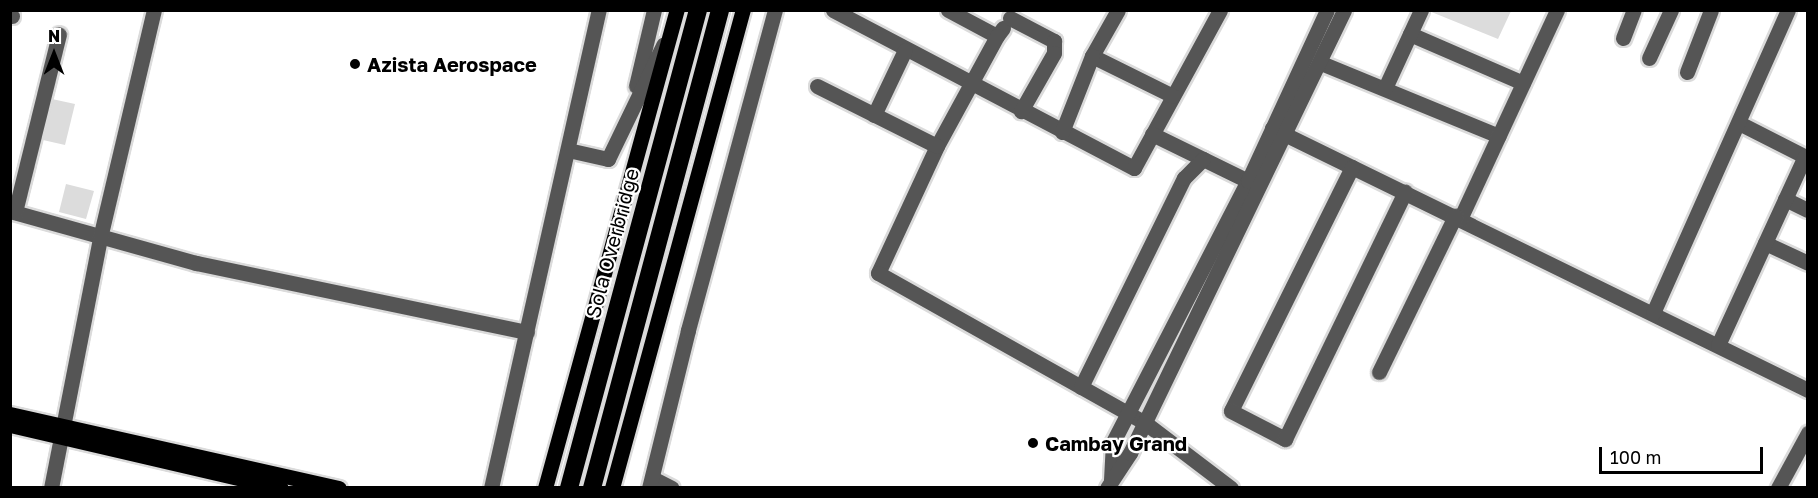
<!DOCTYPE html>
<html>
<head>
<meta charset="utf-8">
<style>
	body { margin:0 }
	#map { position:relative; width:1818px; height:498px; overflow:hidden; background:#fff; font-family:"Golos Text",sans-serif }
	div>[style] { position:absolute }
	.green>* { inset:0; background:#dcdcdc }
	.roads { filter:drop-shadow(2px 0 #dbdbdb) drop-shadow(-2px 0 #dbdbdb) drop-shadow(0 2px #dbdbdb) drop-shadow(0 -2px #dbdbdb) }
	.minor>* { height:15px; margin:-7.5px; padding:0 7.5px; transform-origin:7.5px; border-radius:7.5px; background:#555 }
	.major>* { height:15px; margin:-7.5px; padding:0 7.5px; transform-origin:7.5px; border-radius:7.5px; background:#000 }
	.highway>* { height:18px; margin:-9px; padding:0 9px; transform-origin:9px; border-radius:9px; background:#000 }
	.dots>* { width:16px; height:16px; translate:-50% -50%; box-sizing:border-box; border:3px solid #fff; border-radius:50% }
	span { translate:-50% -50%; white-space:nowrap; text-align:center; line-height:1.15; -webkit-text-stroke:4.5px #fff; paint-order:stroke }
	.poi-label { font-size:20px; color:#000; font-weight:700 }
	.left { translate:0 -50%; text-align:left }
	.street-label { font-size:20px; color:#000 }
	.frame { position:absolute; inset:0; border:12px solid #000; pointer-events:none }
	.north { position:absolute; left:24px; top:24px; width:60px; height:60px; -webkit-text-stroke:4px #fff; paint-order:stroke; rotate:0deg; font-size:16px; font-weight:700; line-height:24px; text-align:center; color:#000 }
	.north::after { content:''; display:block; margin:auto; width:21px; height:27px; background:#000; clip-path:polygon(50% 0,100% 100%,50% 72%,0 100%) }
	.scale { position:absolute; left:1599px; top:447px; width:164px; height:27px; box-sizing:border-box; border:3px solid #000; border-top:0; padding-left:8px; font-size:18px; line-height:21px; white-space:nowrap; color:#000; -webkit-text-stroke:4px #fff; paint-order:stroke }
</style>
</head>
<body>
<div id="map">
	<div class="green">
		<div style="clip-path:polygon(1429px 11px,1511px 11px,1498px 39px)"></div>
		<div style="clip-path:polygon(52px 99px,75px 104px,65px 145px,43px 140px)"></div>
		<div style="clip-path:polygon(66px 184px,94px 191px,86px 219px,59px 212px)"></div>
	</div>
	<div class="roads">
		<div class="minor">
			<div style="left:833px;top:10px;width:340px;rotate:27.7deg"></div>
			<div style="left:1134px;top:168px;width:180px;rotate:-61.4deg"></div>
			<div style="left:948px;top:10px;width:55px;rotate:28deg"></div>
			<div style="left:997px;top:36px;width:10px;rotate:-53deg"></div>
			<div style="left:1118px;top:10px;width:53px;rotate:119.5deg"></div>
			<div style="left:1092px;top:56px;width:90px;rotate:26.3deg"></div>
			<div style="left:10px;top:16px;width:2px"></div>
			<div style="left:1010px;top:18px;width:50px;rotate:27.6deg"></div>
			<div style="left:1054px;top:41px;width:12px;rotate:90deg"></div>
			<div style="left:1054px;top:53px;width:67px;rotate:119.6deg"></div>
			<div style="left:1410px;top:34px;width:123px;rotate:23.4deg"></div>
			<div style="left:997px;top:36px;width:125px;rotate:118.6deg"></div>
			<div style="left:937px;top:146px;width:140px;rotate:114.9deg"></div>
			<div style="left:878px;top:273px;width:305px;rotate:29.3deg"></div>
			<div style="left:1144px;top:422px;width:109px;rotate:37.2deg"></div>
			<div style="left:1623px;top:38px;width:30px;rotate:-69deg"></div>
			<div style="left:1649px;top:58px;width:53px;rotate:-65.4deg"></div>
			<div style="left:1321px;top:63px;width:192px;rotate:22.3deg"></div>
			<div style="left:1687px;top:72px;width:66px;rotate:-68.8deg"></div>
			<div style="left:636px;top:86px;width:78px;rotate:-76.7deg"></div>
			<div style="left:817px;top:86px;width:134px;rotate:26.6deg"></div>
			<div style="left:1385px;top:88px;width:86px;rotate:-65.2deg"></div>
			<div style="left:874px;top:115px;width:72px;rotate:-64.5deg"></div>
			<div style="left:1739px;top:123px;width:77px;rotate:26.9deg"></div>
			<div style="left:1272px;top:128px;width:597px;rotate:26.05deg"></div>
			<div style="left:1062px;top:132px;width:82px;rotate:-68.5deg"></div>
			<div style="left:1152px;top:134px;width:107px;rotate:26.1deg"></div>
			<div style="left:568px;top:150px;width:41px;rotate:12.7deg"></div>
			<div style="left:608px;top:159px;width:127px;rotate:-64.2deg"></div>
			<div style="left:1352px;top:167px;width:272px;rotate:116.4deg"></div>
			<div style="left:1231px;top:411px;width:61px;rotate:27.4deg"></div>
			<div style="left:1285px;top:439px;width:275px;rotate:-64.1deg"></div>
			<div style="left:1785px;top:199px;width:25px;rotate:26deg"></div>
			<div style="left:10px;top:211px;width:193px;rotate:15.6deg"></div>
			<div style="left:196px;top:263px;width:338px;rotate:11.8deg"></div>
			<div style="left:15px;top:212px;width:183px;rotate:-76.1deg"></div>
			<div style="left:1460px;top:219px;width:230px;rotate:-65.1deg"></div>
			<div style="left:1765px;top:243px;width:47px;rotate:24.9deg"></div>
			<div style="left:1653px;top:313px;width:332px;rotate:-66deg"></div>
			<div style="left:1718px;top:345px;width:208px;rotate:-65.3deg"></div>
			<div style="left:1379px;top:372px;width:174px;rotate:-64deg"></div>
			<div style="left:1081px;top:387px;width:233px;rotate:-63.8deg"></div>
			<div style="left:1184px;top:178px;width:27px;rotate:-45deg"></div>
			<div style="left:652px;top:478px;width:22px;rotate:27deg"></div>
			<div style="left:1111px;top:480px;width:38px;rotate:-87deg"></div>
			<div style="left:1113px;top:442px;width:294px;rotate:-62.7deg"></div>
			<div style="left:1248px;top:181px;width:188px;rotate:-65.2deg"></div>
			<div style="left:51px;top:488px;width:255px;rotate:-78.9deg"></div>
			<div style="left:100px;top:238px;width:234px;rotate:-76.7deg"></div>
			<div style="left:491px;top:488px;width:490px;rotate:-77.3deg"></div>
			<div style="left:649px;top:488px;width:163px;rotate:-76.1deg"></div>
			<div style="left:688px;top:330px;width:332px;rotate:-74.8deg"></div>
			<div style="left:1107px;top:488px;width:42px;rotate:-56.7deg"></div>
			<div style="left:1130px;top:453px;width:492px;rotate:-64.2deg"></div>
			<div style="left:1778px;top:488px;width:63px;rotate:-61.4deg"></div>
		</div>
		<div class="major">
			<div style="left:10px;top:414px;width:337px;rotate:12.7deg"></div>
			<div style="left:10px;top:425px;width:278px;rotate:13.1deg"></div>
			<div style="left:545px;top:488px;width:496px;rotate:-74.6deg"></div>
			<div style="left:612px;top:488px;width:496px;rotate:-74.7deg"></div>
		</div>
		<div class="highway">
			<div style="left:569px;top:488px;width:495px;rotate:-74.9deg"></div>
			<div style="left:592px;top:488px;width:495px;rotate:-75deg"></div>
		</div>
	</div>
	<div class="dots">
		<div style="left:355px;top:64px;background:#000"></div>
		<div style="left:1033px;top:443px;background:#000"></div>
	</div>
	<div class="poi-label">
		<span class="left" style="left:367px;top:64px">Azista Aerospace</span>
		<span class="left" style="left:1045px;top:443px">Cambay Grand</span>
	</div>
	<div class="street-label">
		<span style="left:612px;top:243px;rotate:-75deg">Sola Overbridge</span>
	</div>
	<div class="frame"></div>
	<div class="north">N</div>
	<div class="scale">100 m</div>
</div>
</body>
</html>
